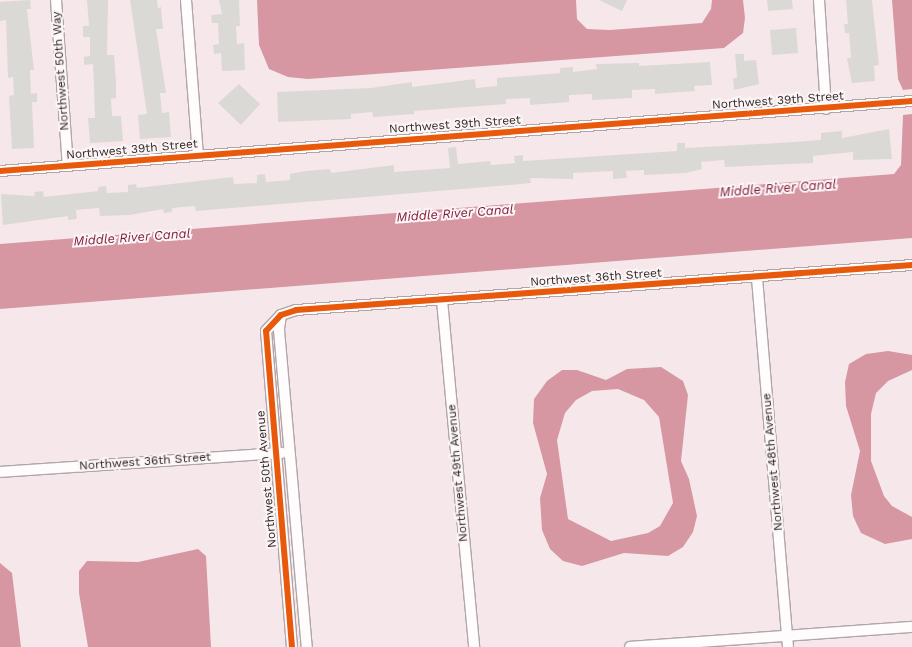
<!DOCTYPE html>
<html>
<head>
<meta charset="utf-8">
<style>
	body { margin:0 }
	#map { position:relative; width:912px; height:647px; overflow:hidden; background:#f6e8ea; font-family:"Work Sans",sans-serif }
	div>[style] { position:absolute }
	.water>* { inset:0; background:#d697a3 }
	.building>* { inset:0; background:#dbd9d6 }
	.roads { filter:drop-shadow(1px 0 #b1a5a7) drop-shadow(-1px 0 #b1a5a7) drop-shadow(0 1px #b1a5a7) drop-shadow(0 -1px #b1a5a7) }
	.minor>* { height:10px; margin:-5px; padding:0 5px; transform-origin:5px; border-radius:5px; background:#fefcfc }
	.cycleway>* { height:6px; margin:-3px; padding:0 3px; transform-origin:3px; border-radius:3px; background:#e8590c }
	span { translate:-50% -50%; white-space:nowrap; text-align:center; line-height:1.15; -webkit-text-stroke:4px #fbf5f6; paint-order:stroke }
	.street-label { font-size:12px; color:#312527 }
	.water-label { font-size:13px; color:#811b3b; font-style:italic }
</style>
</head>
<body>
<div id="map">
	<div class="water">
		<div style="clip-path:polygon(257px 0,576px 0,577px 19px,587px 29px,610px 30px,702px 23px,711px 9px,712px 0,743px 0,745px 18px,743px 33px,724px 48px,308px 79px,288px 77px,269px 69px,259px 45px)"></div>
		<div style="clip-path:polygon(892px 0,912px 0,912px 89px,903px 90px,898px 79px)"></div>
		<div style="clip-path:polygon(912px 114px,912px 238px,0 309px,0 244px,894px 174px,901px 165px,903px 115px)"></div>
		<div style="clip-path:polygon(888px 351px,912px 355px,912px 370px,888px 381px,876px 393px,871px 414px,871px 461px,884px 496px,892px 506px,912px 517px,912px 539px,885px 544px,861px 533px,853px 516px,851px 495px,860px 451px,846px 406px,845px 382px,849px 364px,866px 354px)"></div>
		<div style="clip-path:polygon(evenodd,661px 367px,683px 381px,688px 395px,681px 461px,689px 479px,697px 516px,693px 532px,683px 547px,668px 556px,624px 553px,582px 566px,563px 561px,550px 549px,542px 530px,540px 498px,547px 474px,533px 423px,534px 399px,547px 381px,562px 370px,577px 370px,606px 380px,627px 369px,661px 367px,618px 389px,644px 400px,659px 417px,673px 503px,660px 526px,648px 533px,611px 541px,568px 519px,557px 440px,565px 413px,576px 400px,592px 391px,618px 389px)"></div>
		<div style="clip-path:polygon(198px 549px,206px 556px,211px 647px,88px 647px,79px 593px,79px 571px,87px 561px,138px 562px)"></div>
		<div style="clip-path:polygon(0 563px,12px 573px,21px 647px,0 647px)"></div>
	</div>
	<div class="building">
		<div style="clip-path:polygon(30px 0,31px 9px,27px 9px,34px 70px,30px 70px,31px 94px,37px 93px,37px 102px,32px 102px,34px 148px,12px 149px,9px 96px,14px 95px,13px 77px,8px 78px,6px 20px,0 21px,0 2px)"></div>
		<div style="clip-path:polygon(87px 0,108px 0,107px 55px,114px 55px,116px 81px,116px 98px,111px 99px,112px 116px,121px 116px,123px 141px,90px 143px,88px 118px,95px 118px,94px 88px,93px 64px,84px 65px,84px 57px,90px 56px,90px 37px,83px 37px,83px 26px,89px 26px)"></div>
		<div style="clip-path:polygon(130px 0,157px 0,158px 8px,161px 7px,163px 29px,156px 29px,166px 93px,160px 93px,162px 113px,169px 112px,171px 137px,140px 139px,138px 115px,147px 114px)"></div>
		<div style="clip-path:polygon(219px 0,239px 0,240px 26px,236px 26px,237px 44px,244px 43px,245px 70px,222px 71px,221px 53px,214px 54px,213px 45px,219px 44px,218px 23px,212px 23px,211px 15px,222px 14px)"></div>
		<div style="clip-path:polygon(599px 0,627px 0,622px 11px)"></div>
		<div style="clip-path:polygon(767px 0,792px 0,793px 9px,768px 11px)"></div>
		<div style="clip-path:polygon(846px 0,872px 0,879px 65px,874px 66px,875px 81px,852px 83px,847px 58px,851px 58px,849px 33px,845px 33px,844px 24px,848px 24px)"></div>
		<div style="clip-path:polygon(796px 28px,798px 53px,772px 55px,770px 30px)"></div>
		<div style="clip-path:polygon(735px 54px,744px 54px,744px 61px,756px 60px,759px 84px,734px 90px,733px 78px,737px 78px)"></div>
		<div style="clip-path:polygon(710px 62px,712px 85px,694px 86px,695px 91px,655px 94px,655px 89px,632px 90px,632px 98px,592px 100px,592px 94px,569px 95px,569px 102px,530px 105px,530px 98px,506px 99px,506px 104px,414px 111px,414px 114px,373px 117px,372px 112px,351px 114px,351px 119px,278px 122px,277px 92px,371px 88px,412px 82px,412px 87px,475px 79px,476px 88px,497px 86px,497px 78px,560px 73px,560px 68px,573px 67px,573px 72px,597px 69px,596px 64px,639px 63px,639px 66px)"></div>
		<div style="clip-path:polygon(239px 84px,260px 104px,241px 125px,218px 103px)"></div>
		<div style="clip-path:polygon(889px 129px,892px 159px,853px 160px,853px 152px,813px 156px,813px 163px,725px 167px,724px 160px,701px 162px,702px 169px,686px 173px,644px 175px,644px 170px,626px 171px,627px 178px,613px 179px,613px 171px,573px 173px,573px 179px,530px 178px,531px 183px,510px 185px,196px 211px,195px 206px,172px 208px,172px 212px,164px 213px,163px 209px,130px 215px,100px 216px,99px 208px,76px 210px,77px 219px,68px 220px,68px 216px,3px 225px,1px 194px,35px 196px,34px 192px,43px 191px,44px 197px,98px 191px,98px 187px,106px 186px,107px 193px,128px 192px,128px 185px,136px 184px,137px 188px,233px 177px,234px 184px,257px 183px,257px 175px,265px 174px,266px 182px,290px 180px,290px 174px,306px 171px,330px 169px,331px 173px,394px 165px,394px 172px,450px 168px,448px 148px,456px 147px,458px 164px,490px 161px,491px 165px,515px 163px,514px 156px,523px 155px,523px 161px,677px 151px,677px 143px,685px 143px,685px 148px,779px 143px,821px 140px,821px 133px,842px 131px,842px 138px)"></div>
	</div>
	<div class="roads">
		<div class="minor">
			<div style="left:56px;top:0;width:166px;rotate:85.9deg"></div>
			<div style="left:186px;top:0;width:155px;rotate:85.6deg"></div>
			<div style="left:819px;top:0;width:109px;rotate:86.3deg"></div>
			<div style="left:0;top:171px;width:915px;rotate:-4.39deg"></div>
			<div style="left:757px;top:278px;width:370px;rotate:85.2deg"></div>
			<div style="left:442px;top:300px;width:348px;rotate:84.7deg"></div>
			<div style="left:281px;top:315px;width:15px;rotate:98deg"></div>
			<div style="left:279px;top:330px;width:318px;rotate:85deg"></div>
			<div style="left:0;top:472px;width:283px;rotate:-3.9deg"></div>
			<div style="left:292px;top:647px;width:317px;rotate:-94.7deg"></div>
			<div style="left:266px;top:331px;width:22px;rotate:-47deg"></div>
			<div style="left:281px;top:315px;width:16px;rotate:-18deg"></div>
			<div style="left:296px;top:310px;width:618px;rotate:-4.18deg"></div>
			<div style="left:630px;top:647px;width:283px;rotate:-4.1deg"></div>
		</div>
	</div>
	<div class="cycleway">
		<div style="left:0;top:171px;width:915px;rotate:-4.39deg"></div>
		<div style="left:292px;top:647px;width:317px;rotate:-94.7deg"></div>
		<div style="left:266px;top:331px;width:22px;rotate:-47deg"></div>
		<div style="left:281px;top:315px;width:16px;rotate:-18deg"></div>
		<div style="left:296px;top:310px;width:618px;rotate:-4.18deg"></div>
	</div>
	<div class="street-label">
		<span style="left:61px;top:71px;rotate:-94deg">Northwest 50th Way</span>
		<span style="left:778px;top:101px;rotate:-4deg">Northwest 39th Street</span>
		<span style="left:455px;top:125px;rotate:-4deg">Northwest 39th Street</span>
		<span style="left:132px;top:150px;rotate:-5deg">Northwest 39th Street</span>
		<span style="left:596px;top:278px;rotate:-4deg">Northwest 36th Street</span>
		<span style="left:145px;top:462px;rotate:-4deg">Northwest 36th Street</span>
		<span style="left:773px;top:462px;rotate:-95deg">Northwest 48th Avenue</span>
		<span style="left:458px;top:473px;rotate:-95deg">Northwest 49th Avenue</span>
		<span style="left:267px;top:479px;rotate:-95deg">Northwest 50th Avenue</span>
	</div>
	<div class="water-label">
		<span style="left:778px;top:189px;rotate:-4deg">Middle River Canal</span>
		<span style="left:455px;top:214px;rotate:-4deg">Middle River Canal</span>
		<span style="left:132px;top:238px;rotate:-4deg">Middle River Canal</span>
	</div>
</div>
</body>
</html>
